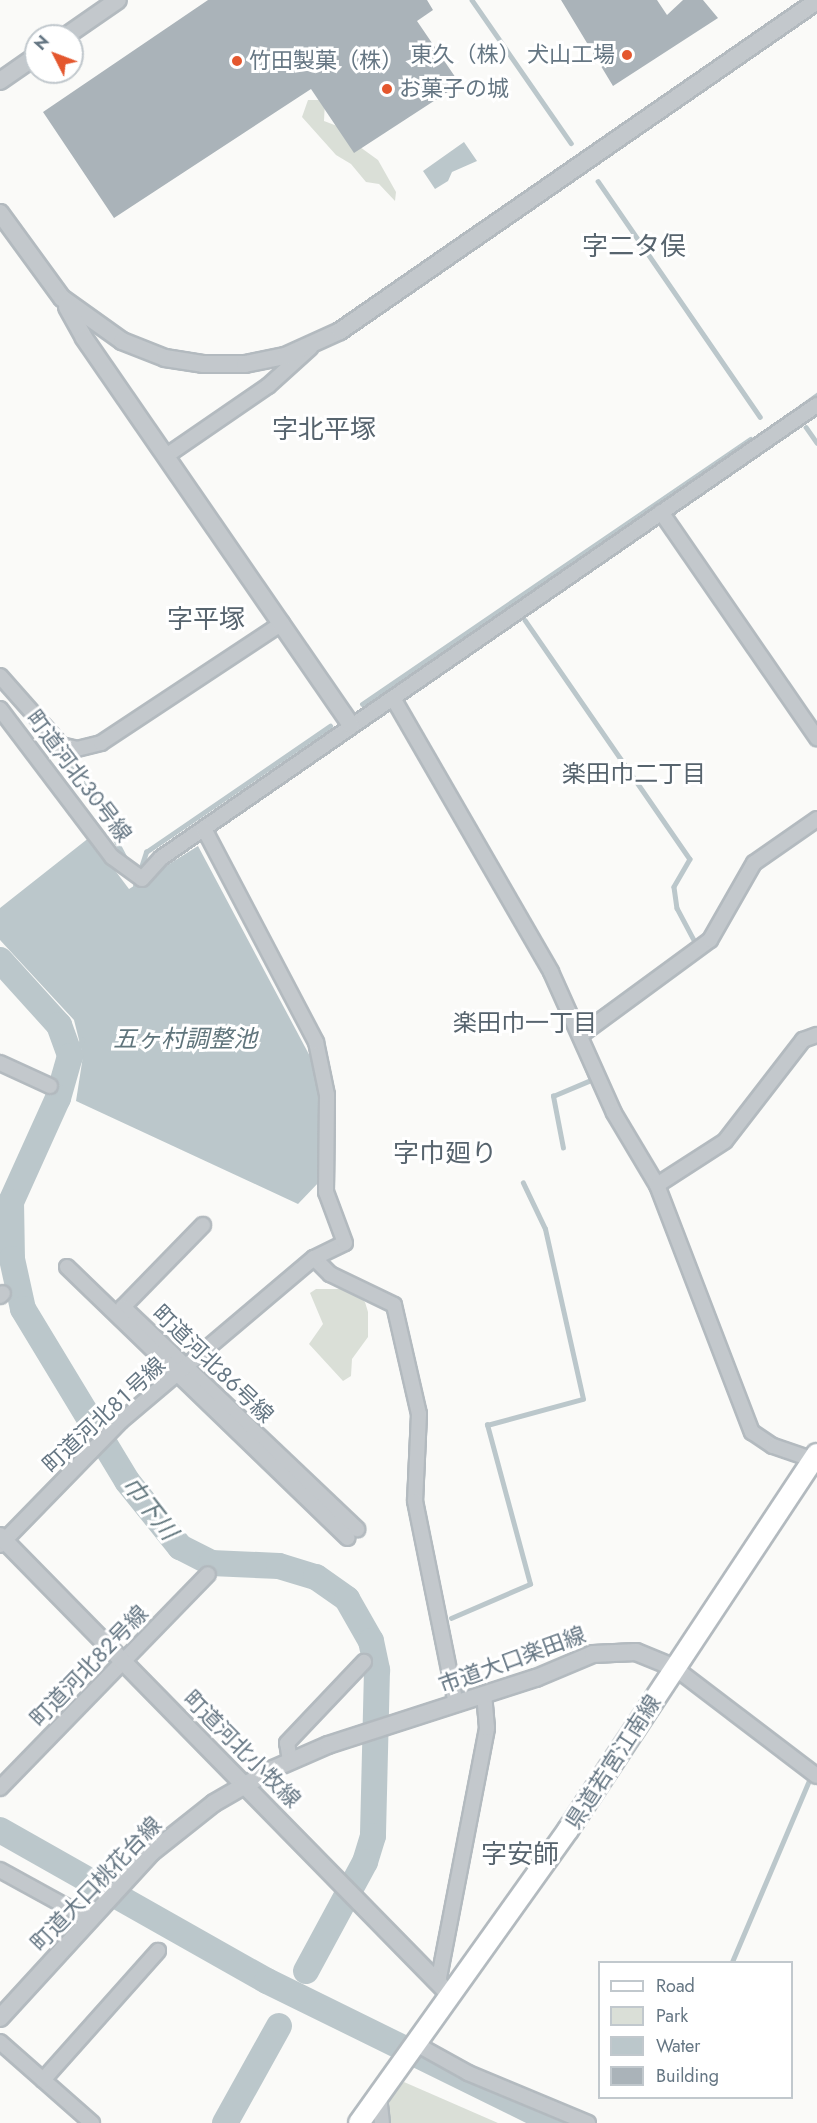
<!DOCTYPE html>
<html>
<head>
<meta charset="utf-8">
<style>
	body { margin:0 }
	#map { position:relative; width:817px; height:2123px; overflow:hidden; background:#fafaf8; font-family:Jost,"Noto Sans JP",sans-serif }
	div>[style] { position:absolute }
	.green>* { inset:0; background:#dadfd7 }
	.water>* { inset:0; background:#bbc7cb }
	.stream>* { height:4.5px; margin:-2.25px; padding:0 2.25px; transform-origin:2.25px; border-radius:2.25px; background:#bbc7cb }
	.river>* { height:26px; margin:-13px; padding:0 13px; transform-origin:13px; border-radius:13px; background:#bbc7cb }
	.building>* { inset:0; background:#aab3b9 }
	.roads { filter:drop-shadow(2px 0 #b3babf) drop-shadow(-2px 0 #b3babf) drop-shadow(0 2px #b3babf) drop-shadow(0 -2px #b3babf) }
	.minor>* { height:14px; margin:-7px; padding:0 7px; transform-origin:7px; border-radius:7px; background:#c3c8cc }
	.tertiary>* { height:16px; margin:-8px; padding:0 8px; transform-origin:8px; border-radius:8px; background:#c3c8cc }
	.secondary>* { height:20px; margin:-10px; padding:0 10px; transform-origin:10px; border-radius:10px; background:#fff }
	.dots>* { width:16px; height:16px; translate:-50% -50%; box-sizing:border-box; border:3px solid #fff; border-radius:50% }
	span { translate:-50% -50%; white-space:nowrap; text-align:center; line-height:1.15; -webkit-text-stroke:6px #fff; paint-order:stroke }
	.poi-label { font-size:22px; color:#657683 }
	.right { translate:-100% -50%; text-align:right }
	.left { translate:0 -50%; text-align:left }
	.street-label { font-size:22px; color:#657683 }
	.neighbourhood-label { font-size:24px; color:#57646e }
	.water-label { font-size:24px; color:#60757c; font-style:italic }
	.quarter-label { font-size:26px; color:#57646e }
	.legend { position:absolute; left:598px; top:1961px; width:195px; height:138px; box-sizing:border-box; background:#fff; border:2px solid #c1c8cd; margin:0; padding:8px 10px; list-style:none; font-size:18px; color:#657683 }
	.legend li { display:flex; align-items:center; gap:12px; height:30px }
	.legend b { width:30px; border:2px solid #c1c8cd }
	.north { position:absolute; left:24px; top:24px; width:60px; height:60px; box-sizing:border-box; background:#fff; border:2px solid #c1c8cd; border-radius:50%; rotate:312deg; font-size:16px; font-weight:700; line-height:24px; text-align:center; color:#657683 }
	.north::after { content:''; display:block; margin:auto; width:21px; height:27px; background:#e4572e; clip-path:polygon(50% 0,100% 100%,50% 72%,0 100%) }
</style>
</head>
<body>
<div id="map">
	<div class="green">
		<div style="clip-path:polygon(308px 100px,325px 100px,324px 121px,345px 129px,353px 142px,378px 160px,396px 192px,395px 201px,379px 184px,366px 182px,351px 164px,336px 155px,302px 117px)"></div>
		<div style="clip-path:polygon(316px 1289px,349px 1289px,365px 1302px,368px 1312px,368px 1337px,352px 1359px,351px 1376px,343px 1381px,309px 1344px,323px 1324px,310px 1293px)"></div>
		<div style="clip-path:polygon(404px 2082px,498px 2123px,390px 2123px,389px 2099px)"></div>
	</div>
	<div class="water">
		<div style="clip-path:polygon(464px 142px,477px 161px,452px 172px,448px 181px,435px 189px,423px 171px)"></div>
		<div style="clip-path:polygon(90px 837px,129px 889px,198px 846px,321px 1077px,320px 1181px,298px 1204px,76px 1101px,83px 1056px,74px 1020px,0 940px,0 908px)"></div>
	</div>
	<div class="stream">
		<div style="left:472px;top:0;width:174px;rotate:55.3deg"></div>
		<div style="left:598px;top:181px;width:286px;rotate:55.5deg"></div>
		<div style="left:792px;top:413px;width:31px;rotate:-36deg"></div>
		<div style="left:806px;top:427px;width:19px;rotate:55deg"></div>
		<div style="left:525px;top:620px;width:290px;rotate:55.4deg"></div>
		<div style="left:690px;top:859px;width:32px;rotate:120deg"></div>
		<div style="left:674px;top:887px;width:21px;rotate:82deg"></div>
		<div style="left:677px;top:908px;width:40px;rotate:62deg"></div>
		<div style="left:362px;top:704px;width:470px;rotate:-34.3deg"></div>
		<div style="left:60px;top:749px;width:58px;rotate:55.5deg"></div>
		<div style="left:93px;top:797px;width:77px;rotate:62.1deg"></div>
		<div style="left:135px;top:886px;width:36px;rotate:-72deg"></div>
		<div style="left:146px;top:852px;width:223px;rotate:-34.4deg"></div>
		<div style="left:589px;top:1019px;width:66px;rotate:-35.1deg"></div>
		<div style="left:69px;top:1068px;width:31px;rotate:-65deg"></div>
		<div style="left:563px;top:1148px;width:53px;rotate:-100.9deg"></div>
		<div style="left:553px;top:1096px;width:41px;rotate:-22.8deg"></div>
		<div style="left:591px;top:1080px;width:32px;rotate:-112deg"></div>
		<div style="left:451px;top:1618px;width:86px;rotate:-23.3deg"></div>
		<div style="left:530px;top:1584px;width:165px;rotate:-105.1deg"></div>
		<div style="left:487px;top:1425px;width:99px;rotate:-15.2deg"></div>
		<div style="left:583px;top:1399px;width:174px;rotate:-102.6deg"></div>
		<div style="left:545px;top:1229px;width:51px;rotate:-115.6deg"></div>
		<div style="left:732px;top:1962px;width:202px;rotate:-67deg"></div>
	</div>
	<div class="river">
		<div style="left:0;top:960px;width:88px;rotate:47.8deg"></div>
		<div style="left:59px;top:1025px;width:33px;rotate:70deg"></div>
		<div style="left:70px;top:1056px;width:44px;rotate:105.9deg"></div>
		<div style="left:58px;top:1098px;width:114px;rotate:114.3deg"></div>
		<div style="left:11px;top:1202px;width:57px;rotate:89deg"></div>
		<div style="left:12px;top:1259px;width:51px;rotate:77.6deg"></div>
		<div style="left:23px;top:1309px;width:201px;rotate:58.8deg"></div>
		<div style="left:127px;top:1481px;width:85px;rotate:51.2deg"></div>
		<div style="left:180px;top:1547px;width:35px;rotate:27deg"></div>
		<div style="left:211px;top:1563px;width:68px;rotate:2.5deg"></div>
		<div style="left:279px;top:1566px;width:39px;rotate:17deg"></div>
		<div style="left:316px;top:1577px;width:38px;rotate:35deg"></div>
		<div style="left:347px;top:1599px;width:48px;rotate:60.3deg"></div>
		<div style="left:371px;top:1641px;width:30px;rotate:78deg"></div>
		<div style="left:377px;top:1670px;width:166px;rotate:91.4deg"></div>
		<div style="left:373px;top:1836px;width:27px;rotate:107deg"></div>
		<div style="left:365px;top:1862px;width:124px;rotate:118.4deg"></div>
		<div style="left:0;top:1830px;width:307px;rotate:29.5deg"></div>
		<div style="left:267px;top:1981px;width:322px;rotate:26.2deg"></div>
		<div style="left:225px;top:2123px;width:111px;rotate:-60.9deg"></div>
	</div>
	<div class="building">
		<div style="clip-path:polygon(208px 0,427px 0,433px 10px,417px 21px,460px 84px,354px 153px,311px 89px,114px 218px,43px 112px)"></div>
		<div style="clip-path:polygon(561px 0,657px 0,667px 15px,683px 0,703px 0,718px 18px,613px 86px)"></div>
	</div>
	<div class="roads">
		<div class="minor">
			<div style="left:166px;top:456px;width:124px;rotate:-34.5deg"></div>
			<div style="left:268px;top:386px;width:57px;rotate:-42.1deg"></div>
			<div style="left:661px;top:512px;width:275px;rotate:55.4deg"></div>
			<div style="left:0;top:676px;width:92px;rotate:48.5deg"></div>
			<div style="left:61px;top:745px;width:16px;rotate:14deg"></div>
			<div style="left:77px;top:749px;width:25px;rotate:-14deg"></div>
			<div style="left:101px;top:743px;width:217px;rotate:-33.5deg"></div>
			<div style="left:393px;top:698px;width:316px;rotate:60deg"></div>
			<div style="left:551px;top:972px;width:154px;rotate:65.9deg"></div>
			<div style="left:614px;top:1113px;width:84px;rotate:59.2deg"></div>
			<div style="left:657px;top:1185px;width:265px;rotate:69deg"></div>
			<div style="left:752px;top:1432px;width:25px;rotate:34deg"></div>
			<div style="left:773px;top:1446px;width:46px;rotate:18.8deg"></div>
			<div style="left:0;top:709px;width:186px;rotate:52.9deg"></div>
			<div style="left:112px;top:857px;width:37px;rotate:36deg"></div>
			<div style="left:142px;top:879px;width:28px;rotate:-48deg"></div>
			<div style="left:161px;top:858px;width:797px;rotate:-34.63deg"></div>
			<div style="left:582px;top:1034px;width:159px;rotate:-36.3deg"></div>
			<div style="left:710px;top:940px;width:89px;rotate:-60.3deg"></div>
			<div style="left:754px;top:863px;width:77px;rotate:-34.9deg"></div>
			<div style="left:0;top:1063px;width:55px;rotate:24.7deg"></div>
			<div style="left:657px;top:1185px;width:81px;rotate:-32.9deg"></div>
			<div style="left:725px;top:1141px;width:128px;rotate:-52.3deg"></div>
			<div style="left:803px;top:1040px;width:15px;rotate:-20deg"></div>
			<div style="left:203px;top:1225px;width:115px;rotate:134.3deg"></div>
			<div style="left:123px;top:1307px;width:323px;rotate:43.5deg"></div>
			<div style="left:314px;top:1258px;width:23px;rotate:45deg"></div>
			<div style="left:330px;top:1274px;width:71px;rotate:25.8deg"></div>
			<div style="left:394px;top:1305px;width:112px;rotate:77.1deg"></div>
			<div style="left:419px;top:1414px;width:87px;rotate:92.6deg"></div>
			<div style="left:415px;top:1501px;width:207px;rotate:78.6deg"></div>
			<div style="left:67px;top:1267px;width:390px;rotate:44deg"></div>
			<div style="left:0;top:1296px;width:4px;rotate:-45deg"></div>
			<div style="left:0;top:1545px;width:173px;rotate:-45.7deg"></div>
			<div style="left:121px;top:1421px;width:253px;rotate:-40.2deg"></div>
			<div style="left:314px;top:1258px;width:34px;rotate:-26deg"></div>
			<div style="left:345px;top:1243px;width:54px;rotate:-110.4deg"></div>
			<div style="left:326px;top:1192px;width:97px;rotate:-89.4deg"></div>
			<div style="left:327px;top:1095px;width:54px;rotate:-101.7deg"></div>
			<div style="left:316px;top:1042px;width:241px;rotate:-117.7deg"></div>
			<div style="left:675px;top:1668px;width:178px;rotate:37.3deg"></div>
			<div style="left:290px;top:1761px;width:18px;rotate:-99deg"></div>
			<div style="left:287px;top:1743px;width:112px;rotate:-46.5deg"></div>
			<div style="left:0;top:1788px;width:298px;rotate:-45.8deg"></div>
			<div style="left:0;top:1870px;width:102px;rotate:28.8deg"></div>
			<div style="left:438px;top:1983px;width:260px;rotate:-79.1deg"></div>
			<div style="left:487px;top:1728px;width:32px;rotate:-95deg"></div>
			<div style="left:0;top:2042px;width:123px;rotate:41.4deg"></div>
			<div style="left:416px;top:2044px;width:60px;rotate:29.1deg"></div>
			<div style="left:468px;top:2073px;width:130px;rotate:22.6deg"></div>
			<div style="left:43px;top:2080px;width:173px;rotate:-48.3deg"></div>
			<div style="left:379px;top:2095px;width:28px;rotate:84deg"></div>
		</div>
		<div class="tertiary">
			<div style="left:66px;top:36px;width:63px;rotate:-34.7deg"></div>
			<div style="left:0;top:81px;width:44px;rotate:-34.8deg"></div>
			<div style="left:0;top:213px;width:105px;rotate:53.9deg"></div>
			<div style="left:62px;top:298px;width:74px;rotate:35.6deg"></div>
			<div style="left:122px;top:341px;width:46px;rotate:21.6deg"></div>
			<div style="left:165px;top:358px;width:38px;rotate:9deg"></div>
			<div style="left:203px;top:364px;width:42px"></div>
			<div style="left:245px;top:364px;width:41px;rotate:-11.3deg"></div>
			<div style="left:285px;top:356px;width:60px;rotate:-24.4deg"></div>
			<div style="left:340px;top:331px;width:580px;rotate:-34.68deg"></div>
			<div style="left:67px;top:307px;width:35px;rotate:61deg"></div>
			<div style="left:84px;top:338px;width:470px;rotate:55.4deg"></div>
			<div style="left:0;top:1536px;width:643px;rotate:45.57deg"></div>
			<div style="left:0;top:2018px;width:224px;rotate:-47.5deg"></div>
			<div style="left:151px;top:1853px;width:80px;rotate:-38.4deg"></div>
			<div style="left:214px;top:1803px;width:68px;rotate:-30deg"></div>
			<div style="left:273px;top:1769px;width:60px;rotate:-23.6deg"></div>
			<div style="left:328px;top:1745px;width:219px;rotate:-17.9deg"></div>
			<div style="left:536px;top:1678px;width:62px;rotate:-22.8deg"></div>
			<div style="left:593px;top:1654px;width:43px;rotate:-2.7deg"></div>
			<div style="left:636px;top:1652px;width:42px;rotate:22.3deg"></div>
		</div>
		<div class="secondary">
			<div style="left:359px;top:2123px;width:360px;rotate:-54.5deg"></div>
			<div style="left:568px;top:1830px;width:451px;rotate:-56.5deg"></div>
		</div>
	</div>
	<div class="dots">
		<div style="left:627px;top:55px;background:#e4572e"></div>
		<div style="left:237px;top:61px;background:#e4572e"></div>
		<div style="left:387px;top:89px;background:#e4572e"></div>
	</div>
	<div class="poi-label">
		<span class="right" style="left:615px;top:55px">東久（株） 犬山工場</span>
		<span class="left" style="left:249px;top:61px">竹田製菓（株）</span>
		<span class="left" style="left:399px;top:89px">お菓子の城</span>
	</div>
	<div class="street-label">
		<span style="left:79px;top:776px;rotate:53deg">町道河北３０号線</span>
		<span style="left:213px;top:1364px;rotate:44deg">町道河北８６号線</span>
		<span style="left:104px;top:1415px;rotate:-43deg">町道河北８１号線</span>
		<span style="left:512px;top:1660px;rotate:-20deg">市道大口楽田線</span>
		<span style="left:89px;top:1666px;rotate:-46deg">町道河北８２号線</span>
		<span style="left:242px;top:1749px;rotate:45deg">町道河北小牧線</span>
		<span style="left:613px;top:1762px;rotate:-57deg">県道若宮江南線</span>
		<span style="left:96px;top:1884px;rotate:-46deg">町道大口桃花台線</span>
	</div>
	<div class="neighbourhood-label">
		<span style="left:634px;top:774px">楽田巾二丁目</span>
		<span style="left:525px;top:1023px">楽田巾一丁目</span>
	</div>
	<div class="water-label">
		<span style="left:185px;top:1039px">五ヶ村調整池</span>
		<span style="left:150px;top:1508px;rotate:52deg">巾下川</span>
	</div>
	<div class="quarter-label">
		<span style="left:634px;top:247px">字二タ俣</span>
		<span style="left:324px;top:430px">字北平塚</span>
		<span style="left:206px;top:620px">字平塚</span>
		<span style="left:445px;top:1154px">字巾廻り</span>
		<span style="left:520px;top:1855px">字安師</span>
	</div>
	<ul class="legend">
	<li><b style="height:8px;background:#fff"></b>Road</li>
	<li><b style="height:16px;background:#dadfd7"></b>Park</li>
	<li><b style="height:16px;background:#bbc7cb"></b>Water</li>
	<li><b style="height:16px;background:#aab3b9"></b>Building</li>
	</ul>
	<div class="north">N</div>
</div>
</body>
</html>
